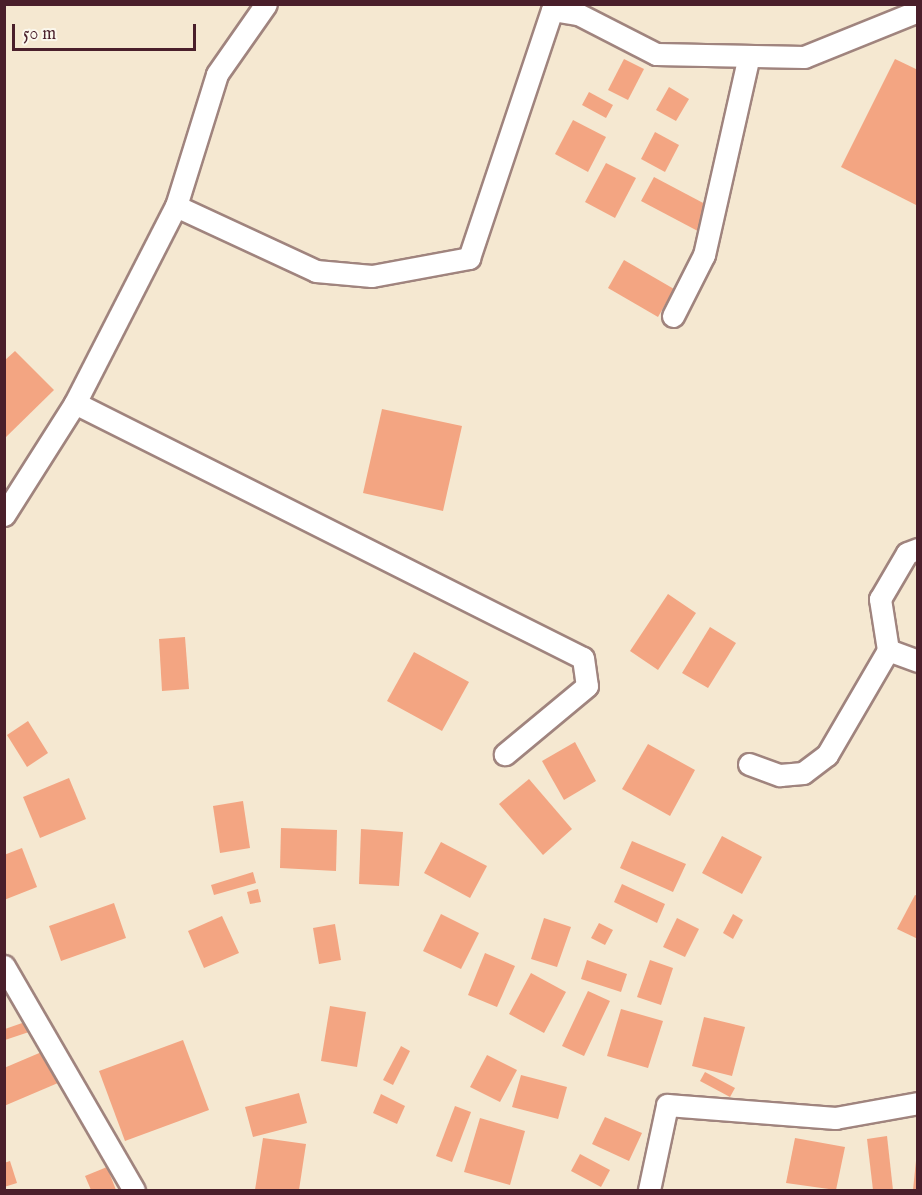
<!DOCTYPE html>
<html>
<head>
<meta charset="utf-8">
<style>
	body { margin:0 }
	#map { position:relative; width:922px; height:1195px; overflow:hidden; background:#f5e8d1; font-family:"IM FELL English",serif }
	div>[style] { position:absolute }
	.building>* { inset:0; background:#f3a582 }
	.roads { filter:drop-shadow(2px 0 #a0847e) drop-shadow(-2px 0 #a0847e) drop-shadow(0 2px #a0847e) drop-shadow(0 -2px #a0847e) }
	.street>* { height:21px; margin:-10.5px; padding:0 10.5px; transform-origin:10.5px; border-radius:10.5px; background:#fff }
	span { translate:-50% -50%; white-space:nowrap; text-align:center; line-height:1.15; -webkit-text-stroke:5px #fbf7ec; paint-order:stroke }
	.frame { position:absolute; inset:0; border:6px solid #4a1f2b; pointer-events:none }
	.scale { position:absolute; left:12px; top:24px; width:184px; height:27px; box-sizing:border-box; border:3px solid #4a1f2b; border-top:0; padding-left:8px; font-size:18px; line-height:21px; white-space:nowrap; color:#4a1f2b; -webkit-text-stroke:4px #fbf7ec; paint-order:stroke }
</style>
</head>
<body>
<div id="map">
	<div class="building">
		<div style="clip-path:polygon(624px 59px,644px 69px,628px 100px,608px 90px)"></div>
		<div style="clip-path:polygon(895px 59px,918px 70px,918px 206px,841px 167px)"></div>
		<div style="clip-path:polygon(669px 87px,689px 99px,676px 121px,656px 110px)"></div>
		<div style="clip-path:polygon(589px 92px,613px 105px,606px 118px,582px 105px)"></div>
		<div style="clip-path:polygon(573px 120px,606px 137px,588px 172px,555px 154px)"></div>
		<div style="clip-path:polygon(655px 132px,679px 145px,665px 172px,641px 159px)"></div>
		<div style="clip-path:polygon(606px 163px,636px 178px,615px 218px,585px 202px)"></div>
		<div style="clip-path:polygon(654px 177px,724px 214px,711px 238px,641px 201px)"></div>
		<div style="clip-path:polygon(624px 260px,674px 289px,658px 317px,608px 288px)"></div>
		<div style="clip-path:polygon(15px 351px,54px 390px,4px 439px,4px 361px)"></div>
		<div style="clip-path:polygon(382px 409px,462px 426px,443px 511px,363px 493px)"></div>
		<div style="clip-path:polygon(668px 594px,696px 613px,658px 670px,630px 651px)"></div>
		<div style="clip-path:polygon(710px 627px,736px 643px,708px 688px,682px 673px)"></div>
		<div style="clip-path:polygon(185px 637px,189px 689px,162px 691px,159px 639px)"></div>
		<div style="clip-path:polygon(414px 652px,469px 682px,442px 731px,387px 701px)"></div>
		<div style="clip-path:polygon(28px 721px,48px 753px,27px 767px,7px 735px)"></div>
		<div style="clip-path:polygon(575px 742px,596px 781px,564px 800px,542px 761px)"></div>
		<div style="clip-path:polygon(648px 744px,695px 770px,670px 816px,622px 789px)"></div>
		<div style="clip-path:polygon(69px 778px,86px 819px,40px 838px,23px 797px)"></div>
		<div style="clip-path:polygon(529px 779px,572px 829px,543px 855px,499px 804px)"></div>
		<div style="clip-path:polygon(243px 801px,250px 848px,220px 853px,213px 806px)"></div>
		<div style="clip-path:polygon(281px 828px,337px 830px,336px 871px,280px 868px)"></div>
		<div style="clip-path:polygon(361px 829px,403px 832px,399px 886px,359px 884px)"></div>
		<div style="clip-path:polygon(722px 836px,762px 857px,742px 894px,702px 873px)"></div>
		<div style="clip-path:polygon(632px 841px,686px 864px,673px 892px,620px 868px)"></div>
		<div style="clip-path:polygon(441px 842px,487px 866px,470px 898px,424px 873px)"></div>
		<div style="clip-path:polygon(22px 848px,37px 887px,4px 900px,4px 855px)"></div>
		<div style="clip-path:polygon(253px 872px,256px 883px,214px 895px,211px 885px)"></div>
		<div style="clip-path:polygon(622px 884px,665px 904px,657px 923px,614px 902px)"></div>
		<div style="clip-path:polygon(258px 889px,261px 902px,250px 904px,247px 892px)"></div>
		<div style="clip-path:polygon(915px 895px,918px 896px,918px 939px,897px 929px)"></div>
		<div style="clip-path:polygon(114px 903px,126px 938px,61px 961px,49px 926px)"></div>
		<div style="clip-path:polygon(441px 914px,479px 933px,461px 969px,423px 951px)"></div>
		<div style="clip-path:polygon(733px 914px,743px 920px,733px 939px,723px 933px)"></div>
		<div style="clip-path:polygon(222px 916px,239px 953px,204px 968px,188px 931px)"></div>
		<div style="clip-path:polygon(544px 918px,571px 927px,557px 967px,531px 959px)"></div>
		<div style="clip-path:polygon(677px 918px,699px 929px,685px 957px,663px 947px)"></div>
		<div style="clip-path:polygon(599px 923px,613px 930px,605px 945px,591px 938px)"></div>
		<div style="clip-path:polygon(335px 924px,341px 960px,319px 964px,313px 928px)"></div>
		<div style="clip-path:polygon(485px 953px,515px 966px,497px 1007px,468px 995px)"></div>
		<div style="clip-path:polygon(587px 960px,627px 974px,621px 992px,581px 979px)"></div>
		<div style="clip-path:polygon(650px 960px,673px 968px,661px 1005px,637px 997px)"></div>
		<div style="clip-path:polygon(531px 973px,566px 992px,544px 1033px,509px 1014px)"></div>
		<div style="clip-path:polygon(588px 991px,610px 1001px,584px 1056px,562px 1046px)"></div>
		<div style="clip-path:polygon(330px 1006px,366px 1012px,357px 1067px,321px 1061px)"></div>
		<div style="clip-path:polygon(621px 1009px,663px 1021px,648px 1068px,607px 1056px)"></div>
		<div style="clip-path:polygon(704px 1017px,745px 1027px,732px 1076px,692px 1066px)"></div>
		<div style="clip-path:polygon(25px 1022px,29px 1032px,5px 1040px,5px 1029px)"></div>
		<div style="clip-path:polygon(183px 1040px,209px 1110px,125px 1141px,99px 1071px)"></div>
		<div style="clip-path:polygon(401px 1046px,410px 1051px,393px 1085px,383px 1080px)"></div>
		<div style="clip-path:polygon(44px 1051px,58px 1083px,4px 1106px,4px 1068px)"></div>
		<div style="clip-path:polygon(487px 1055px,517px 1070px,500px 1102px,470px 1087px)"></div>
		<div style="clip-path:polygon(705px 1072px,735px 1088px,730px 1097px,700px 1081px)"></div>
		<div style="clip-path:polygon(521px 1075px,567px 1087px,558px 1119px,512px 1107px)"></div>
		<div style="clip-path:polygon(299px 1093px,307px 1123px,253px 1137px,245px 1107px)"></div>
		<div style="clip-path:polygon(381px 1094px,405px 1106px,397px 1124px,373px 1113px)"></div>
		<div style="clip-path:polygon(455px 1106px,471px 1112px,452px 1162px,436px 1156px)"></div>
		<div style="clip-path:polygon(605px 1117px,642px 1133px,629px 1161px,592px 1144px)"></div>
		<div style="clip-path:polygon(480px 1118px,525px 1131px,510px 1185px,464px 1172px)"></div>
		<div style="clip-path:polygon(887px 1136px,893px 1190px,873px 1190px,867px 1139px)"></div>
		<div style="clip-path:polygon(263px 1138px,306px 1144px,299px 1190px,255px 1190px)"></div>
		<div style="clip-path:polygon(795px 1138px,845px 1147px,836px 1190px,786px 1183px)"></div>
		<div style="clip-path:polygon(580px 1154px,610px 1170px,601px 1187px,571px 1171px)"></div>
		<div style="clip-path:polygon(10px 1161px,17px 1183px,4px 1187px,4px 1163px)"></div>
		<div style="clip-path:polygon(916px 1161px,918px 1190px,913px 1190px)"></div>
		<div style="clip-path:polygon(107px 1167px,116px 1190px,91px 1190px,85px 1176px)"></div>
	</div>
	<div class="roads">
		<div class="street">
			<div style="left:176px;top:206px;width:154px;rotate:24.9deg"></div>
			<div style="left:316px;top:271px;width:56px;rotate:5.1deg"></div>
			<div style="left:372px;top:276px;width:99px;rotate:-10.5deg"></div>
			<div style="left:469px;top:258px;width:262px;rotate:-71.5deg"></div>
			<div style="left:552px;top:10px;width:26px;rotate:9deg"></div>
			<div style="left:578px;top:14px;width:88px;rotate:27.1deg"></div>
			<div style="left:656px;top:54px;width:148px;rotate:1.2deg"></div>
			<div style="left:804px;top:57px;width:123px;rotate:-22deg"></div>
			<div style="left:673px;top:316px;width:68px;rotate:-63.1deg"></div>
			<div style="left:704px;top:255px;width:204px;rotate:-77.3deg"></div>
			<div style="left:75px;top:403px;width:568px;rotate:26.66deg"></div>
			<div style="left:583px;top:658px;width:28px;rotate:82deg"></div>
			<div style="left:587px;top:686px;width:107px;rotate:140.3deg"></div>
			<div style="left:4px;top:515px;width:133px;rotate:-57.6deg"></div>
			<div style="left:75px;top:403px;width:221px;rotate:-62.9deg"></div>
			<div style="left:176px;top:206px;width:138px;rotate:-72.7deg"></div>
			<div style="left:217px;top:74px;width:85px;rotate:-55deg"></div>
			<div style="left:888px;top:650px;width:32px;rotate:20deg"></div>
			<div style="left:749px;top:764px;width:33px;rotate:20deg"></div>
			<div style="left:780px;top:775px;width:23px;rotate:-5deg"></div>
			<div style="left:803px;top:773px;width:30px;rotate:-37deg"></div>
			<div style="left:827px;top:755px;width:121px;rotate:-59.8deg"></div>
			<div style="left:888px;top:650px;width:52px;rotate:-98.9deg"></div>
			<div style="left:880px;top:599px;width:53px;rotate:-59.6deg"></div>
			<div style="left:907px;top:553px;width:12px;rotate:-20deg"></div>
			<div style="left:4px;top:966px;width:259px;rotate:59.9deg"></div>
			<div style="left:649px;top:1190px;width:87px;rotate:-78deg"></div>
			<div style="left:667px;top:1105px;width:169px;rotate:4.4deg"></div>
			<div style="left:835px;top:1118px;width:84px;rotate:-10.2deg"></div>
		</div>
	</div>
	<div class="frame"></div>
	<div class="scale">50 m</div>
</div>
</body>
</html>
